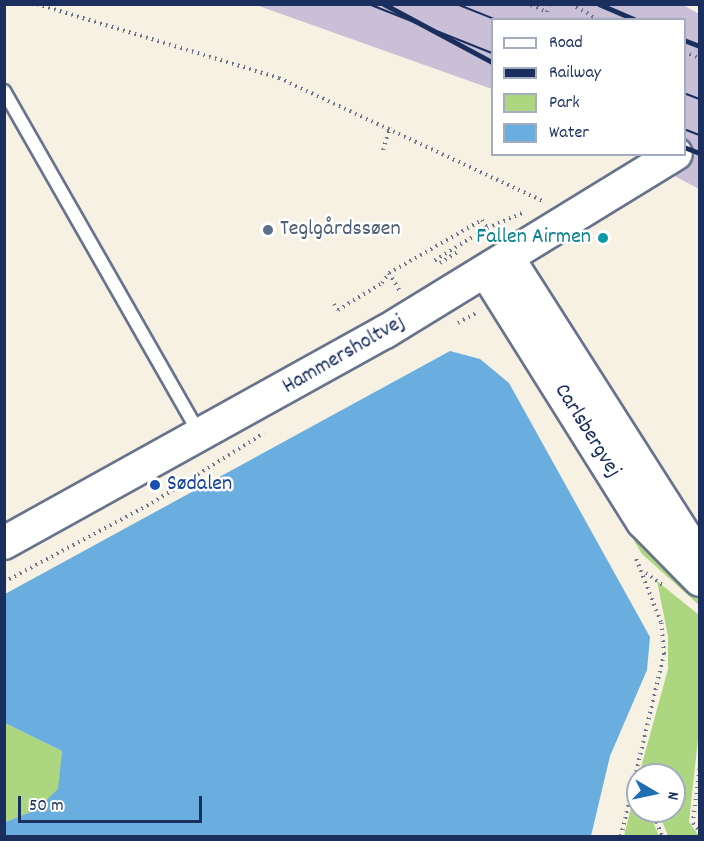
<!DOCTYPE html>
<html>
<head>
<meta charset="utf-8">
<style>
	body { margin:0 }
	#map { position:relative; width:704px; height:841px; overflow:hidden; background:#f6f1e2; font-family:Dekko,sans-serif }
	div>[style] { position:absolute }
	.industrial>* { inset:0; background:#c9bfd7 }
	.green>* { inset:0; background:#add681 }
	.water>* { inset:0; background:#69aedf }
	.path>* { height:4px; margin-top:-2px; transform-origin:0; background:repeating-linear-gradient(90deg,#68738c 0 1.5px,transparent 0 6px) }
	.roads { filter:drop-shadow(2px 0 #68738c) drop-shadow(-2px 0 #68738c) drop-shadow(0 2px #68738c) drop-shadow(0 -2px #68738c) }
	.service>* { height:12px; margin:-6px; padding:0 6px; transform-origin:6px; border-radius:6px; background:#fff }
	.tertiary>* { height:32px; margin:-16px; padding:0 16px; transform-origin:16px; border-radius:16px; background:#fff }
	.tram>* { height:1.5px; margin:-0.75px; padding:0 0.75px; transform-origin:0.75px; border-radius:0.75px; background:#1b2f5e }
	.rail>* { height:4.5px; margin:-2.25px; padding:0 2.25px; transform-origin:2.25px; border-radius:2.25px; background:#1b2f5e }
	.dots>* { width:16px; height:16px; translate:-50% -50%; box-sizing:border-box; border:3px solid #fff; border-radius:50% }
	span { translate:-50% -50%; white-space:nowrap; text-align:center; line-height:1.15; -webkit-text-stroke:5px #fff; paint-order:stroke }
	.service-label { font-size:22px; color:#4e5e75 }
	.left { translate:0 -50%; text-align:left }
	.culture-label { font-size:22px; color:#0d838f }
	.right { translate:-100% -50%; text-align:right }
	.street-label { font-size:22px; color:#1b2f5e }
	.transit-label { font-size:22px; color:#164399 }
	.frame { position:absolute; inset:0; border:6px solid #1b2f5e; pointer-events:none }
	.legend { position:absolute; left:491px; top:18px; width:195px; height:138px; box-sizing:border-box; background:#fff; border:2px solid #a4acbf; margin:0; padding:8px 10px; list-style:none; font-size:18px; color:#1b2f5e }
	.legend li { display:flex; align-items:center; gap:12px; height:30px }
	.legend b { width:30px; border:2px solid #a4acbf }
	.north { position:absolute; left:626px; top:763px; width:60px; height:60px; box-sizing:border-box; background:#fff; border:2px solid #a4acbf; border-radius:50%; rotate:99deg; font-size:16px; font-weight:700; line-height:24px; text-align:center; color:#1b2f5e }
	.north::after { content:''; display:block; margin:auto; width:21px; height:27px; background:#1f6fb2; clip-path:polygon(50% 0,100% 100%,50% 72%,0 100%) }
	.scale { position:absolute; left:18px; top:796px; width:184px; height:27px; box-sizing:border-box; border:3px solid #1b2f5e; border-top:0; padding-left:8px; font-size:18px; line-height:21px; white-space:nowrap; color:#1b2f5e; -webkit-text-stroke:4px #fff; paint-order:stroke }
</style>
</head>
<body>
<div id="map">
	<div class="industrial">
		<div style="clip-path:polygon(256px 5px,683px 5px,699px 14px,699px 189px,635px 155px,684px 154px,684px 20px,492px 20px,492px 89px)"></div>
	</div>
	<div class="green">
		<div style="clip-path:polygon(576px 444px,699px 600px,699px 605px,642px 554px)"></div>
		<div style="clip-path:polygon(657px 581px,699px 615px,699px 730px,689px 822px,699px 836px,668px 836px,658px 811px,674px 811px,674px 775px,639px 775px,668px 669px,668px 636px)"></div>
		<div style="clip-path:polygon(5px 723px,62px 751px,59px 789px,36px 810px,5px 822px)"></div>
		<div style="clip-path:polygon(632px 804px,650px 815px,659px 836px,624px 836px)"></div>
	</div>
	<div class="water">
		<div style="clip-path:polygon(450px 351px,480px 359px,509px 383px,650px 637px,647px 670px,610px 756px,591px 836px,5px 836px,5px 822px,36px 810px,58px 789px,62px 751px,5px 723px,5px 594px)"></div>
	</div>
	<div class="path">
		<div style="left:37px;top:4px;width:253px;rotate:17deg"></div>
		<div style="left:279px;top:78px;width:293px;rotate:25deg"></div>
		<div style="left:571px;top:4px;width:32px;rotate:30deg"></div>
		<div style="left:698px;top:4px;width:2px;rotate:27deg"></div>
		<div style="left:531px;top:5px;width:17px;rotate:24deg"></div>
		<div style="left:547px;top:12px;width:8px;rotate:-76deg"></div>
		<div style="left:684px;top:52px;width:17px;rotate:21deg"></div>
		<div style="left:383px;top:150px;width:24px;rotate:-73deg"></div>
		<div style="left:487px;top:228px;width:38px;rotate:-23deg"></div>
		<div style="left:440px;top:263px;width:22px;rotate:-32deg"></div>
		<div style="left:389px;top:273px;width:21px;rotate:59deg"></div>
		<div style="left:334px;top:304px;width:7px;rotate:56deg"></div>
		<div style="left:338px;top:310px;width:52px;rotate:-31.5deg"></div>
		<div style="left:382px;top:283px;width:12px;rotate:-55deg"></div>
		<div style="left:389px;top:273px;width:107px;rotate:-29.7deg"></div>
		<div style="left:482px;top:220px;width:9px;rotate:58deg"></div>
		<div style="left:487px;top:228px;width:65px;rotate:148.3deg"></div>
		<div style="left:458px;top:323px;width:23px;rotate:-29deg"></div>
		<div style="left:646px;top:573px;width:22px;rotate:36deg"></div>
		<div style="left:4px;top:582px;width:168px;rotate:-28.1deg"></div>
		<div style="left:152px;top:503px;width:132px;rotate:-32deg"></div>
		<div style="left:700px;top:763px;width:60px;rotate:96.7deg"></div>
		<div style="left:693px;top:823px;width:11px;rotate:52deg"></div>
		<div style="left:631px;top:793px;width:8px;rotate:23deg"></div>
		<div style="left:652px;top:811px;width:27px;rotate:68deg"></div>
		<div style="left:621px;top:836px;width:187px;rotate:-76.7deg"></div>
		<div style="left:664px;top:654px;width:32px;rotate:-95deg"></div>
		<div style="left:661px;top:622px;width:71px;rotate:-111.5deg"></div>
	</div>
	<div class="roads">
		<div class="service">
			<div style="left:4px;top:91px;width:394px;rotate:60.3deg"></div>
		</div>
		<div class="tertiary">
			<div style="left:508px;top:258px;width:356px;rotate:57.5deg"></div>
			<div style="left:486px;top:272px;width:295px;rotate:57.9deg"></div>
			<div style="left:643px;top:522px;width:81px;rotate:45.5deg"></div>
			<div style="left:4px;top:543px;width:436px;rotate:-29deg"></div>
			<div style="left:385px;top:332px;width:341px;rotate:-31.5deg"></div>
		</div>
	</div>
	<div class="tram">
		<div style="left:369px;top:4px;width:132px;rotate:21.7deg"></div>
		<div style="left:457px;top:4px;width:43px;rotate:21.8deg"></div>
		<div style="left:684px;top:93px;width:17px;rotate:21deg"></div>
		<div style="left:684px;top:129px;width:17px;rotate:21deg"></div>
	</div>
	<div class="rail">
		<div style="left:384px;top:4px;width:123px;rotate:28.2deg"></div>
		<div style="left:599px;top:4px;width:40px;rotate:23.4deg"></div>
		<div style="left:684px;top:40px;width:17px;rotate:21deg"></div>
		<div style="left:684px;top:147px;width:17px;rotate:21deg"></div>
	</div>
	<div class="dots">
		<div style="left:268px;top:230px;background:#5c6f8a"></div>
		<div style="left:603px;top:238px;background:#0f9aa8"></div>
		<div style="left:155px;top:485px;background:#1a4fb4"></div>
	</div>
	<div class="service-label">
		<span class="left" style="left:280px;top:230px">Teglgårdssøen</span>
	</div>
	<div class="culture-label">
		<span class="right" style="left:591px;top:238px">Fallen Airmen</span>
	</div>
	<div class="street-label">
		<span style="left:344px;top:355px;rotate:-30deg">Hammersholtvej</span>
		<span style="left:587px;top:431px;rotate:58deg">Carlsbergvej</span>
	</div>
	<div class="transit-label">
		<span class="left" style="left:167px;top:485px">Sødalen</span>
	</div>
	<div class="frame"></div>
	<ul class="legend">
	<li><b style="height:8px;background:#fff"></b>Road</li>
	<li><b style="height:8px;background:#1b2f5e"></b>Railway</li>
	<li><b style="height:16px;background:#add681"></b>Park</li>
	<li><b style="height:16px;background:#69aedf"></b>Water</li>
	</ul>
	<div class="north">N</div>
	<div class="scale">50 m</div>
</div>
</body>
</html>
